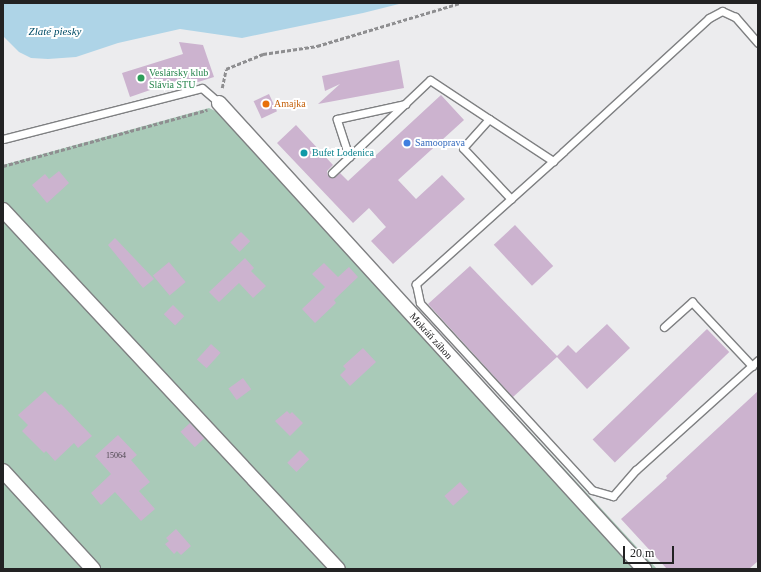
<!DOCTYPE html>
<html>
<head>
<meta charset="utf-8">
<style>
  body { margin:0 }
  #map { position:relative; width:761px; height:572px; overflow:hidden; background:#ececee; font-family:"Times New Roman",serif }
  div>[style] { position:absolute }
  .green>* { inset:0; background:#a9cab8 }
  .water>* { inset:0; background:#aed4e7 }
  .building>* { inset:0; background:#ccb3cf; transform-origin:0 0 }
  .path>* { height:2.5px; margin-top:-1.25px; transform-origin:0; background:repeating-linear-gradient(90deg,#8e8e90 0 4px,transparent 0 6px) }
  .roads { filter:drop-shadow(1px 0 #7f8082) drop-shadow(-1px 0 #7f8082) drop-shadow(0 1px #7f8082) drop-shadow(0 -1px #7f8082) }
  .lane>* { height:7px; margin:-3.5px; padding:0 3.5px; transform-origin:3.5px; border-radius:3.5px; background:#fff }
  .street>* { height:14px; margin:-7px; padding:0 7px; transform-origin:7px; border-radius:7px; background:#fff }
  .dots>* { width:11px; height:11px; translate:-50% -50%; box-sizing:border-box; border:2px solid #fff; border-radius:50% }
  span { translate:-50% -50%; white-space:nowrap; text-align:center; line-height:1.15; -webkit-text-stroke:4px #fff; paint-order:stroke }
  .number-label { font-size:8px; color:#4c464e }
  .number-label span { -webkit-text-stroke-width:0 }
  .leisure-label { font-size:10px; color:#27864d }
  .left { translate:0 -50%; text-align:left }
  .food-label { font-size:10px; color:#c56008 }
  .shop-label { font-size:10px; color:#366cbe }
  .culture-label { font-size:10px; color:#0d838f }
  .street-label { font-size:10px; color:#222223 }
  .water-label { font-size:11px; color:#014c67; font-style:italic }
  .frame { position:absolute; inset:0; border:4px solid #222223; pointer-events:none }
  .scale { position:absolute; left:623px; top:546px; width:51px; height:18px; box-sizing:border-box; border:2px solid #222223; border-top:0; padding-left:5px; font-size:12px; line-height:14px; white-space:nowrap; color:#222223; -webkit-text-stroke:3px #fff; paint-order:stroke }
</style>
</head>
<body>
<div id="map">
  <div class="green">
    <i style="clip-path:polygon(209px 108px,249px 127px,657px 569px,3px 569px,3px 165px)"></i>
  </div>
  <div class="water">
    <i style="clip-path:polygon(3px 3px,403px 3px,363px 13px,242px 38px,180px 29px,118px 43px,76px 57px,48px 59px,31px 58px,19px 52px,3px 36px)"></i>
  </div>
  <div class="building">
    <i style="clip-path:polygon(179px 42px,203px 45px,214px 77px,182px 87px,179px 80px,130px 97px,122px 73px,183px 54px)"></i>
    <i style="clip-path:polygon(399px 60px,404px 88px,318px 104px,340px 84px,325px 91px,322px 76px)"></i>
    <i style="left:269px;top:94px;width:19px;height:17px;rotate:65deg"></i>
    <i style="clip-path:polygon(441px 95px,464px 120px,398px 180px,416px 199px,442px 175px,465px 199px,393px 264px,371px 241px,386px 227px,369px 208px,353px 223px,277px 143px,296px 125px,333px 165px,327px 171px,328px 176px,334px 178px,340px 173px,348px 181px)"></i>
    <i style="clip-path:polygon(59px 171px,69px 183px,47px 203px,32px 185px,45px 174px,49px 179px)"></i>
    <i style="left:515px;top:225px;width:56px;height:29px;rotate:47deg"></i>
    <i style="left:241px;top:232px;width:13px;height:15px;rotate:45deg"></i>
    <i style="clip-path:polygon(115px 238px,154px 279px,143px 288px,108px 245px)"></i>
    <i style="clip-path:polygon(245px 258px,254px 268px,251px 271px,266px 286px,253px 298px,239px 283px,219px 302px,209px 292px)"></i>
    <i style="left:169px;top:262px;width:26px;height:21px;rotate:50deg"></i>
    <i style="clip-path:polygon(324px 263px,338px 277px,349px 267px,358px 277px,334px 300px,336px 303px,315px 323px,302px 309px,325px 287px,312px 274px)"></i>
    <i style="clip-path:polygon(470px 266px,557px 356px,568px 345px,576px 353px,607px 324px,630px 348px,587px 389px,557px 357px,513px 397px,428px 304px)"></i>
    <i style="left:173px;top:305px;width:16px;height:13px;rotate:45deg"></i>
    <i style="left:707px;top:329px;width:32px;height:159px;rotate:46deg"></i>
    <i style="left:211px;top:344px;width:13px;height:21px;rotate:42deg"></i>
    <i style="clip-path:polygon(363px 348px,376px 362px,350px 386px,340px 375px,346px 369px,343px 366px)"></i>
    <i style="left:243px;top:378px;width:14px;height:18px;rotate:54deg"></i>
    <i style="clip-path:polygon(45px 391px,59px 405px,61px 404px,92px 436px,78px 448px,74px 443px,55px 461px,46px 451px,44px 453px,22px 431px,28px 425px,18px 415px)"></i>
    <i style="clip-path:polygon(758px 391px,758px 561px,749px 569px,667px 569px,621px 519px,667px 478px,666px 476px)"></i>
    <i style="clip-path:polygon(287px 411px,290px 414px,292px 412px,303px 423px,290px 436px,275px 421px)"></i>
    <i style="left:190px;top:423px;width:21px;height:13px;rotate:47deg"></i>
    <i style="clip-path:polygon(118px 435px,137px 455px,131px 460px,150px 482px,139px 491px,155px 509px,141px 521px,115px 492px,101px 505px,91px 493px,111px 474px,95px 456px)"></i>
    <i style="left:300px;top:450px;width:13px;height:18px;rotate:45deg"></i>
    <i style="left:460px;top:482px;width:13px;height:21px;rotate:48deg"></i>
    <i style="clip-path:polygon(176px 529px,191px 546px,181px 555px,177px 551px,174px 554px,165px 544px,169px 541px,166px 538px)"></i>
  </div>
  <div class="path">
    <i style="left:222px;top:88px;width:19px;rotate:-78deg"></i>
    <i style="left:226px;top:69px;width:40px;rotate:-22deg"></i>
    <i style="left:263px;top:54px;width:55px;rotate:-8.4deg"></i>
    <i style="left:317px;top:46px;width:149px;rotate:-16.7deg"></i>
    <i style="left:3px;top:166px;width:212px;rotate:-15.4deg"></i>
  </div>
  <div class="roads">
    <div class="lane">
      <i style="left:758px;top:43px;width:35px;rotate:-131deg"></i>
      <i style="left:735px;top:17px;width:14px;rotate:-155deg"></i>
      <i style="left:722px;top:11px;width:15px;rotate:152deg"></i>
      <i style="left:709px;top:18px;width:198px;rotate:137.5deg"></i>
      <i style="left:563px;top:152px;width:198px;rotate:138.1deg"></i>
      <i style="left:416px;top:284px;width:19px;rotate:78deg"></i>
      <i style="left:420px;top:303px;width:254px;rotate:47.4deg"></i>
      <i style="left:592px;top:490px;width:22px;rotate:16deg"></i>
      <i style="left:613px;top:496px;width:35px;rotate:-49deg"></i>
      <i style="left:636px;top:470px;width:164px;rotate:-42deg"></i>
      <i style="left:489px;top:119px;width:77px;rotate:33.3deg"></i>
      <i style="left:3px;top:139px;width:205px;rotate:-14.4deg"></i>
      <i style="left:202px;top:88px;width:23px;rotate:41deg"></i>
      <i style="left:349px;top:157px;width:40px;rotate:-108deg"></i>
      <i style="left:337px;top:119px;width:70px;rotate:-12.4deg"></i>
      <i style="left:332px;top:173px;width:135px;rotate:-43.5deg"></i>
      <i style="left:430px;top:80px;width:71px;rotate:33.5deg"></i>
      <i style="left:489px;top:119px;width:39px;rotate:132deg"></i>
      <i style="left:463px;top:148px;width:70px;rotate:46.7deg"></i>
      <i style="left:664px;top:327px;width:38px;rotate:-42deg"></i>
      <i style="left:692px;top:302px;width:88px;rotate:46.8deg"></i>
    </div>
    <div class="street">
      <i style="left:219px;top:103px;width:631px;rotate:47.63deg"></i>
      <i style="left:3px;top:210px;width:491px;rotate:47deg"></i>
      <i style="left:3px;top:471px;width:133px;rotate:47.4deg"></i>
    </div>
  </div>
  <div class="dots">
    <i style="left:141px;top:78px;background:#2e9e5b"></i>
    <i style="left:266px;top:104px;background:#e8710a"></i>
    <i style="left:407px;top:143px;background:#3f7fe0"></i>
    <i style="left:304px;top:153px;background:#0f9aa8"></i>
  </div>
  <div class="number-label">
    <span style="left:116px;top:456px">15064</span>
  </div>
  <div class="leisure-label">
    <span class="left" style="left:149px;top:78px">Veslársky klub<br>Slávia STU</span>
  </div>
  <div class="food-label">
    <span class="left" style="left:274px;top:104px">Amajka</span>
  </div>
  <div class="shop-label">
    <span class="left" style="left:415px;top:143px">Samooprava</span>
  </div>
  <div class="culture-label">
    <span class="left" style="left:312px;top:153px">Bufet Lodenica</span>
  </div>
  <div class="street-label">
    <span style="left:431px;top:336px;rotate:48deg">Mokráň záhon</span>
  </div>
  <div class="water-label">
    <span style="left:55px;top:31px">Zlaté piesky</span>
  </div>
  <div class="frame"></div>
  <div class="scale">20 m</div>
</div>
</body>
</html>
